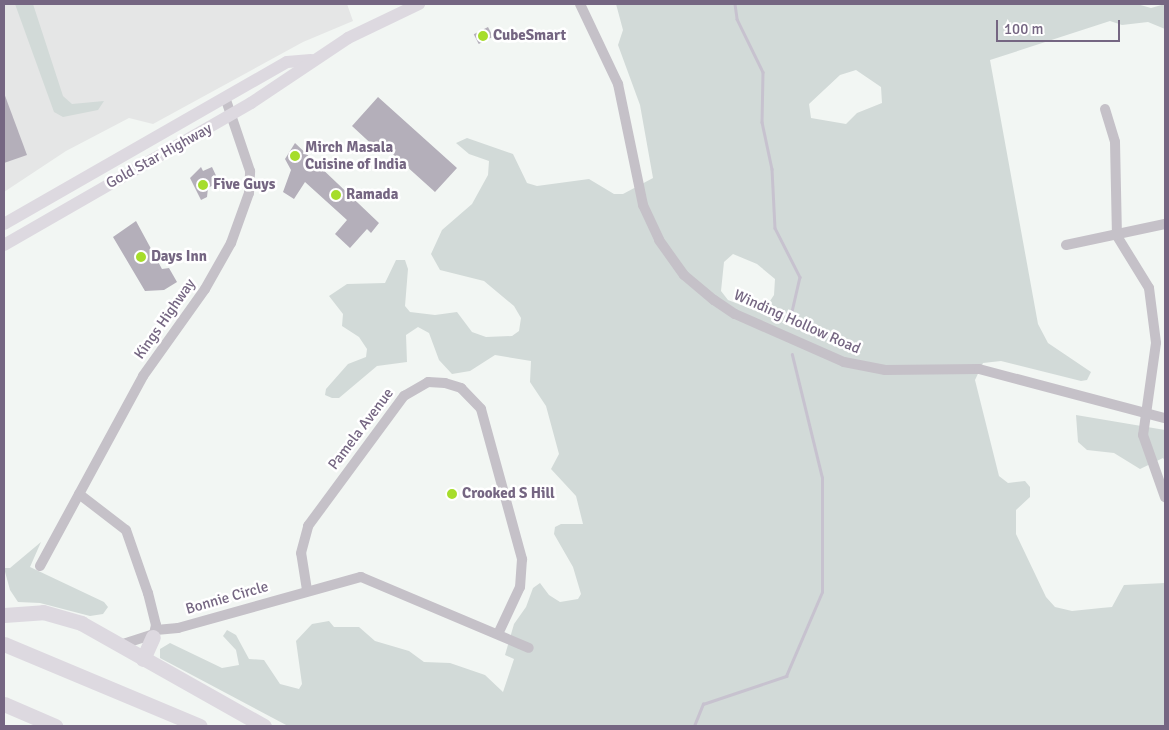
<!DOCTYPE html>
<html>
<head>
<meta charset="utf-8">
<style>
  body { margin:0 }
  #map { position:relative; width:1169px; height:730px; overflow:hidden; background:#f2f6f3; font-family:Signika,sans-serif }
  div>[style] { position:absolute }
  .built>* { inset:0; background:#e5e6e6 }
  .green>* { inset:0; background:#d2dad8 }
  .stream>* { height:2.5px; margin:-1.25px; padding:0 1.25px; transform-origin:1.25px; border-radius:1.25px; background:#c7c2cf }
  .building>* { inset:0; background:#b4afba; transform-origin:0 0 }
  .minor>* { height:10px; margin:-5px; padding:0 5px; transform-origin:5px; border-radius:5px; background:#c5c1c8 }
  .major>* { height:12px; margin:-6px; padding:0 6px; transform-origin:6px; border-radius:6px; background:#ddd9e0 }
  .highway>* { height:15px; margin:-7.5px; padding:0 7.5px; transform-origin:7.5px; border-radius:7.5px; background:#ddd9e0 }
  .dots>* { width:14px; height:14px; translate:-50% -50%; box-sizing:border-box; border:2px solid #fff; border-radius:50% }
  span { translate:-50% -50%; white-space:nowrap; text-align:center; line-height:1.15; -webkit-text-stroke:5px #fff; paint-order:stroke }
  .poi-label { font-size:15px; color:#756682; font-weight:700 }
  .left { translate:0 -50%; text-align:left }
  .street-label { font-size:15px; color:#756682 }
  .frame { position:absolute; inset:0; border:5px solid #756682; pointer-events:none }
  .scale { position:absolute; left:996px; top:20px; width:124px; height:22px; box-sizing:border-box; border:2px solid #756682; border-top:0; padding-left:6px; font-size:15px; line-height:18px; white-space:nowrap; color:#756682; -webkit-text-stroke:4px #fff; paint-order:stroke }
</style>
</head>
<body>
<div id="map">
  <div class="built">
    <i style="clip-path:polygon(4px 4px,347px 4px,353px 21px,303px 42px,153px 124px,129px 118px,66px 151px,4px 192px)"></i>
  </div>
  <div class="green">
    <i style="clip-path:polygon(15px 4px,33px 4px,63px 96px,72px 104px,104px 101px,98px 110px,63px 117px,54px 112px)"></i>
    <i style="clip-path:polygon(evenodd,616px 4px,1137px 4px,1151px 8px,1165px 4px,1165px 29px,1148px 22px,1122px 25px,1110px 21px,990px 60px,1038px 324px,1048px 343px,1091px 372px,1087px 380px,1081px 381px,1001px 361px,983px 363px,975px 380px,999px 476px,1008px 483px,1025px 481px,1030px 487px,1030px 497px,1016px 510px,1016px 534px,1046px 597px,1055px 607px,1072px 611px,1101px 608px,1112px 607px,1124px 585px,1165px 583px,1165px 726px,288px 726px,160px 658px,160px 649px,170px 643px,222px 668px,239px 665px,236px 650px,223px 636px,227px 630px,236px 635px,249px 659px,264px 660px,280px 684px,299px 689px,302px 684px,296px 641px,312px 624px,329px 621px,334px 627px,359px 627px,375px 641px,409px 651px,424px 662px,450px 663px,485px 675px,503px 692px,514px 659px,505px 655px,514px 624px,526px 607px,533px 588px,540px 583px,549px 595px,560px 602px,578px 599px,581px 594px,573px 567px,554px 534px,555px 527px,561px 524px,583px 524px,576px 496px,551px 469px,559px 454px,546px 406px,530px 382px,531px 361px,495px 355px,470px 371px,452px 374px,439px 360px,429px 333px,418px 327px,406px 335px,407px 362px,377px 366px,339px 398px,332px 398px,325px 395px,326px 389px,348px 364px,366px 357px,367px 349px,359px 337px,342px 326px,343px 314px,329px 296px,347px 284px,385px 283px,396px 260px,405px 260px,408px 269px,405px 306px,410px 312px,435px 315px,457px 312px,472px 332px,486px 337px,512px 336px,519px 331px,521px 318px,514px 306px,484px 281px,440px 270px,431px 254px,442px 230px,472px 204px,488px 175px,489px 161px,469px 154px,456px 143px,467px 138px,513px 154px,527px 183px,537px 186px,589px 179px,614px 194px,623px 194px,653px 178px,640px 105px,618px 45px,623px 30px,616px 4px,856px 70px,881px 87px,882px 103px,857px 113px,846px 124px,811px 118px,809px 104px,840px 75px,856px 70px,616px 4px,733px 254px,757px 264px,775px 279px,774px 295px,762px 313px,728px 300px,721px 291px,724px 262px,733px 254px)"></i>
    <i style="clip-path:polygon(1076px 415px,1165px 430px,1165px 461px,1163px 458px,1140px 469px,1114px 453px,1087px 450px,1078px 442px)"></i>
    <i style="clip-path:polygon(41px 542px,30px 567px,104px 602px,108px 607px,103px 614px,90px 616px,40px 603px,18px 602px,10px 590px,4px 568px,10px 568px)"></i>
  </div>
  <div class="stream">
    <i style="left:735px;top:4px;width:15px;rotate:82deg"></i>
    <i style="left:737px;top:19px;width:59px;rotate:63.9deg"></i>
    <i style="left:763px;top:72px;width:50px;rotate:91.1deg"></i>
    <i style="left:762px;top:122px;width:48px;rotate:78deg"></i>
    <i style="left:772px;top:169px;width:59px;rotate:87.1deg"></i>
    <i style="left:775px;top:228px;width:55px;rotate:63deg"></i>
    <i style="left:800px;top:277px;width:37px;rotate:103deg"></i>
    <i style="left:694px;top:726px;width:24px;rotate:-68deg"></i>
    <i style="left:703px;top:704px;width:88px;rotate:-18.6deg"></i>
    <i style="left:786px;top:676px;width:91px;rotate:-66.8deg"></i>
    <i style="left:822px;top:592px;width:114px;rotate:-90deg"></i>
    <i style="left:822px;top:478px;width:127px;rotate:-103.7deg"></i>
  </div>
  <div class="building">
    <i style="left:488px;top:27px;width:11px;height:16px;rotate:63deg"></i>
    <i style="clip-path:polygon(4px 93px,27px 155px,4px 163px)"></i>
    <i style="clip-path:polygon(378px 97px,457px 168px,435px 192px,384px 146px,379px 151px,352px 126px)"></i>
    <i style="clip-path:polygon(295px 143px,379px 223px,371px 233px,367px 229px,350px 248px,335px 234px,347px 220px,305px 182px,294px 199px,283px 192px,291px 170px,285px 159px)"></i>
    <i style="clip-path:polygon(201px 167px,203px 171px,212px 167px,219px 182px,208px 188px,207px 197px,201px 200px,190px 178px)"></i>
    <i style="clip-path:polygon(136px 221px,162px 269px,169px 268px,177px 282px,164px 290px,145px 291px,113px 237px)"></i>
  </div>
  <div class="minor">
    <i style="left:580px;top:4px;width:89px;rotate:64.6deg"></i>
    <i style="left:618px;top:84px;width:124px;rotate:78.3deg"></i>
    <i style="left:643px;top:205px;width:38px;rotate:65deg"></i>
    <i style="left:659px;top:240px;width:43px;rotate:54.5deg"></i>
    <i style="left:684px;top:275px;width:39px;rotate:40deg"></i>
    <i style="left:714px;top:300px;width:25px;rotate:34deg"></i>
    <i style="left:735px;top:314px;width:119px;rotate:23.8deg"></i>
    <i style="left:844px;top:362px;width:42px;rotate:11deg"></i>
    <i style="left:885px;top:370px;width:94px;rotate:-0.6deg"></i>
    <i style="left:979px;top:369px;width:192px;rotate:14.8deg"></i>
    <i style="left:1105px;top:109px;width:34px;rotate:73deg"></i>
    <i style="left:1115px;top:142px;width:94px;rotate:88.8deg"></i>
    <i style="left:1117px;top:236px;width:61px;rotate:58.4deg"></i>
    <i style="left:1149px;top:288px;width:55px;rotate:82.7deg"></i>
    <i style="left:1156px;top:343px;width:93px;rotate:98deg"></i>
    <i style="left:1143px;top:435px;width:66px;rotate:70.5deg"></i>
    <i style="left:1066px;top:245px;width:101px;rotate:-12deg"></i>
    <i style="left:79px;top:494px;width:59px;rotate:37.5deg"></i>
    <i style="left:126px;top:530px;width:67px;rotate:70.8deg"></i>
    <i style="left:148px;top:593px;width:33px;rotate:76deg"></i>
    <i style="left:156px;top:625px;width:9px;rotate:103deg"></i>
    <i style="left:154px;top:634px;width:35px;rotate:162deg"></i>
    <i style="left:40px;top:566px;width:216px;rotate:-61.5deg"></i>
    <i style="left:143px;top:376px;width:107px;rotate:-54.5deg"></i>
    <i style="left:205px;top:289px;width:53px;rotate:-60.5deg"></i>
    <i style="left:231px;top:243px;width:53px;rotate:-70.2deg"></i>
    <i style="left:249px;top:193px;width:22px;rotate:-87deg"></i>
    <i style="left:250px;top:171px;width:78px;rotate:-108.7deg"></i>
    <i style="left:307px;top:590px;width:37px;rotate:-99deg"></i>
    <i style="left:301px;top:553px;width:28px;rotate:-75deg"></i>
    <i style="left:308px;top:526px;width:162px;rotate:-53.6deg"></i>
    <i style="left:404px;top:396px;width:28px;rotate:-30deg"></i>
    <i style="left:428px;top:382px;width:17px;rotate:3deg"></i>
    <i style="left:445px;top:383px;width:17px;rotate:17deg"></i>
    <i style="left:461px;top:388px;width:29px;rotate:46deg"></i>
    <i style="left:481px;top:409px;width:156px;rotate:74.7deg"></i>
    <i style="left:522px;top:559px;width:28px;rotate:94deg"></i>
    <i style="left:520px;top:587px;width:52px;rotate:115.1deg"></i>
    <i style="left:156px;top:630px;width:22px;rotate:-5deg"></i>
    <i style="left:178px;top:628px;width:190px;rotate:-15.6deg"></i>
    <i style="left:361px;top:577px;width:182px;rotate:22.9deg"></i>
  </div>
  <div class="major">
    <i style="left:4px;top:224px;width:326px;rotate:-29.8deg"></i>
    <i style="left:287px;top:62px;width:24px;rotate:-5deg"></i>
    <i style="left:4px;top:245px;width:285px;rotate:-29.9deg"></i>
    <i style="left:251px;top:103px;width:117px;rotate:-33.8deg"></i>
    <i style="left:348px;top:38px;width:79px;rotate:-25.6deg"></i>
  </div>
  <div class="highway">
    <i style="left:4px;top:615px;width:39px;rotate:-4deg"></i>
    <i style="left:43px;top:612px;width:40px;rotate:16deg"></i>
    <i style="left:81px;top:623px;width:210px;rotate:29.4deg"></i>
    <i style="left:4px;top:644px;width:212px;rotate:22.7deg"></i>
    <i style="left:143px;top:659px;width:24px;rotate:-66deg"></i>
    <i style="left:4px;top:704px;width:56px;rotate:23.3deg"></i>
  </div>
  <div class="dots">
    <i style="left:483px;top:36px;background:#a6dd2b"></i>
    <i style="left:295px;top:156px;background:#a6dd2b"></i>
    <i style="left:203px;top:185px;background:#a6dd2b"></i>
    <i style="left:336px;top:195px;background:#a6dd2b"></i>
    <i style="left:141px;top:257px;background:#a6dd2b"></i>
    <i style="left:452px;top:494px;background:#a6dd2b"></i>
  </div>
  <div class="poi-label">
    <span class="left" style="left:493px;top:36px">CubeSmart</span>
    <span class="left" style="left:305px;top:156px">Mirch Masala<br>Cuisine of India</span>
    <span class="left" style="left:213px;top:185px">Five Guys</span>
    <span class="left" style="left:346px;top:195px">Ramada</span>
    <span class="left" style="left:151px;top:257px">Days Inn</span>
    <span class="left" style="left:462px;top:494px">Crooked S Hill</span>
  </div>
  <div class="street-label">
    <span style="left:159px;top:156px;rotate:-29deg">Gold Star Highway</span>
    <span style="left:165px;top:319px;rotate:-55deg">Kings Highway</span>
    <span style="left:797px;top:322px;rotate:24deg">Winding Hollow Road</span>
    <span style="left:361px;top:429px;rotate:-53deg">Pamela Avenue</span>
    <span style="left:227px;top:598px;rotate:-16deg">Bonnie Circle</span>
  </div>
  <div class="frame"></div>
  <div class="scale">100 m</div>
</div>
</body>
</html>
